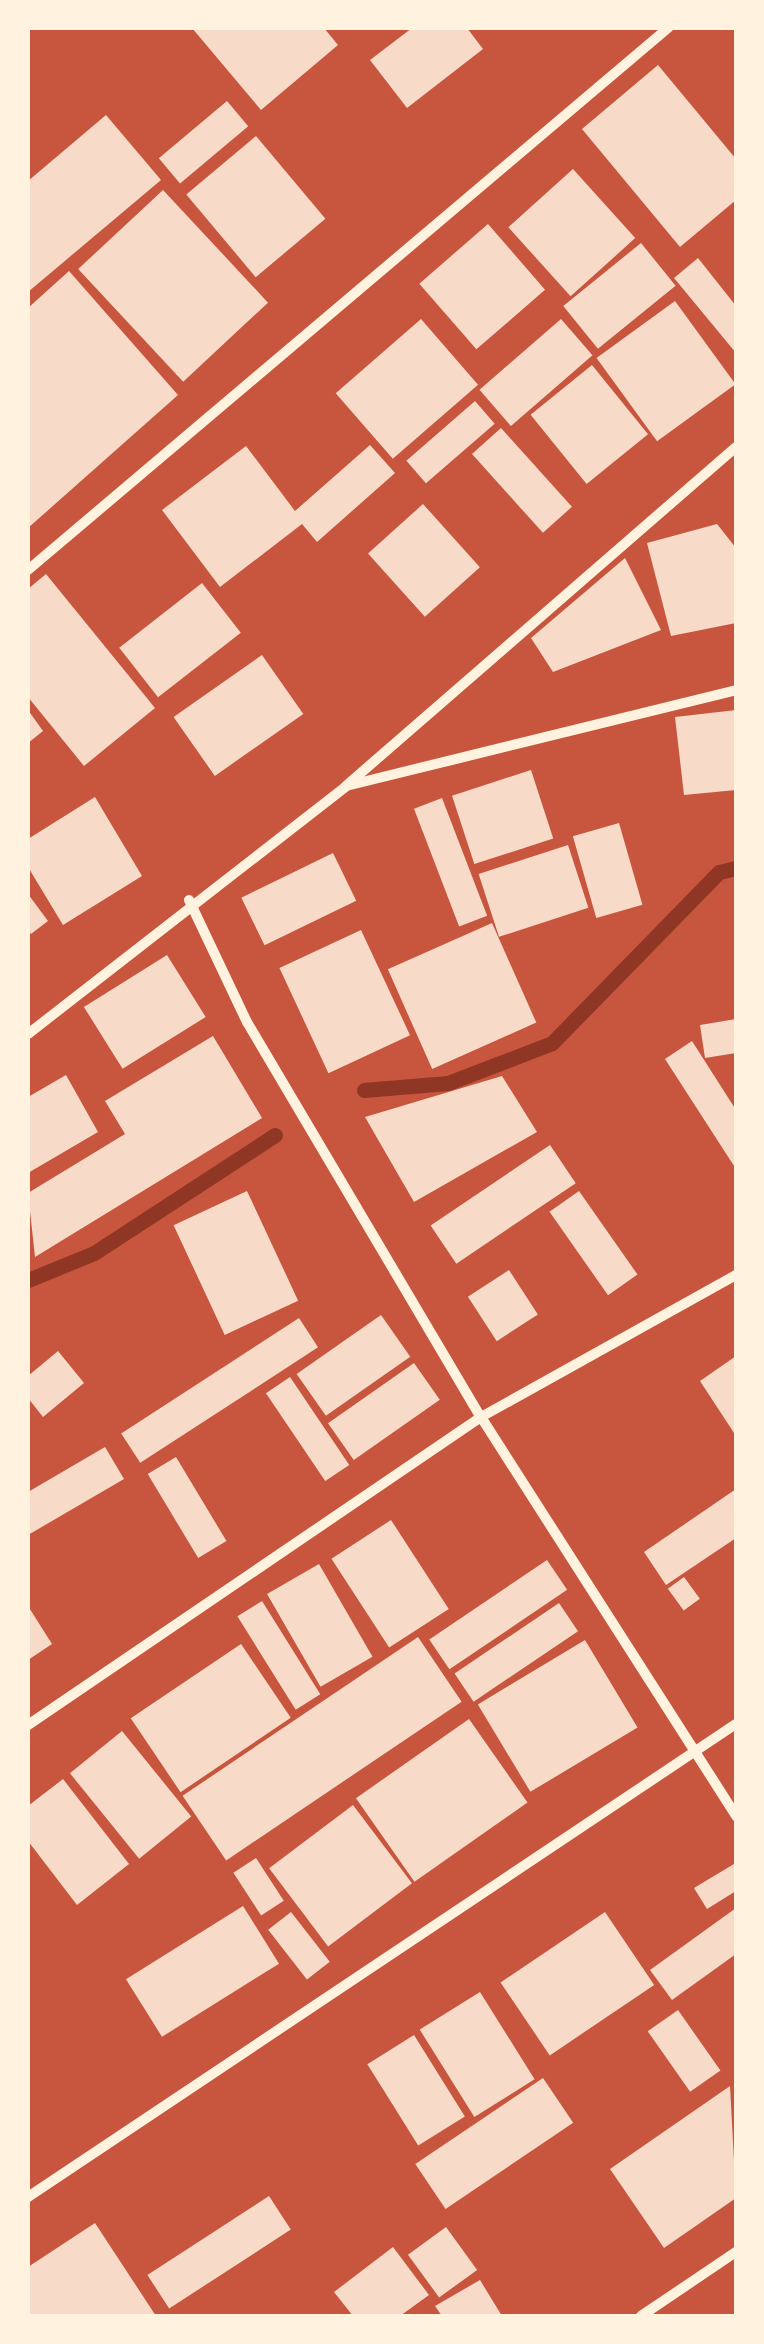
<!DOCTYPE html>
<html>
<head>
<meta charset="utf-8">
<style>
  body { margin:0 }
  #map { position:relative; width:764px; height:2344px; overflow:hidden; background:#c8553d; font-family:"Archivo Narrow",sans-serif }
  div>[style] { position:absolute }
  .stream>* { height:15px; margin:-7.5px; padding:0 7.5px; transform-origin:7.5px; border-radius:7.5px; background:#8f3625 }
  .building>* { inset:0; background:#f7dbc8; transform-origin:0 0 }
  .minor>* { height:10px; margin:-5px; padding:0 5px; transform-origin:5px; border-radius:5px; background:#fff3e0 }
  span { translate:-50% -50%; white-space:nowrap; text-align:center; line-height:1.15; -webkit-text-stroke:8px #fff3e0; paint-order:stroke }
  .frame { position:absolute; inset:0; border:30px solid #fff3e0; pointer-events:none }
</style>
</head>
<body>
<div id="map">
  <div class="stream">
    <i style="left:364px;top:1090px;width:84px;rotate:-4.8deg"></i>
    <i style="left:448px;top:1083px;width:111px;rotate:-21deg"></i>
    <i style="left:552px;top:1043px;width:239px;rotate:-45.7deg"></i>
    <i style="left:719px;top:872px;width:17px;rotate:-13deg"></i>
    <i style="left:28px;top:1280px;width:71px;rotate:-22.2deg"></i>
    <i style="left:94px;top:1253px;width:216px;rotate:-33.1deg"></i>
  </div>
  <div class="building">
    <i style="clip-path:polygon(192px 28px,324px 28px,338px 45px,261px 110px)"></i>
    <i style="clip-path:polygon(412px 28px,467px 28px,483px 49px,407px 108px,370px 60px)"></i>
    <i style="clip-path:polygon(658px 65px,736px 159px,736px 200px,680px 247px,582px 129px)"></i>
    <i style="left:227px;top:101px;width:33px;height:89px;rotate:50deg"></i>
    <i style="clip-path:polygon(106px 115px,161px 180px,28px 292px,28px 181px)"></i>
    <i style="left:256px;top:136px;width:108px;height:91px;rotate:50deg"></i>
    <i style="left:573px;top:169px;width:93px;height:87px;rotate:48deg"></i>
    <i style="left:163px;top:190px;width:154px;height:116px;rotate:47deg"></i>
    <i style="left:488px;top:224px;width:87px;height:91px;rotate:49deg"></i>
    <i style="left:641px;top:243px;width:55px;height:100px;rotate:51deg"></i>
    <i style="clip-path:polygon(698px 258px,736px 306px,736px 353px,674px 278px)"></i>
    <i style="clip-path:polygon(69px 271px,178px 395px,28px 528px,28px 308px)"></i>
    <i style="left:675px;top:301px;width:103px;height:97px;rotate:54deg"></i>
    <i style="left:421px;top:319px;width:87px;height:113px;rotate:49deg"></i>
    <i style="left:561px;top:319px;width:48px;height:108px;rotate:49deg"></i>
    <i style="left:592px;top:365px;width:89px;height:79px;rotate:51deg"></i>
    <i style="left:475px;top:401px;width:30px;height:91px;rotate:49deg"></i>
    <i style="left:501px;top:428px;width:106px;height:39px;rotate:48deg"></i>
    <i style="clip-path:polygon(370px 445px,395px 473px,317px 542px,302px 524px,220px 587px,162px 510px,246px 446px,295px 511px)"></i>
    <i style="left:423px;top:504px;width:85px;height:74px;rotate:48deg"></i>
    <i style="clip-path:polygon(717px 524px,736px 548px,736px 623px,671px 636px,647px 543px)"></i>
    <i style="clip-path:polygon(625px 558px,661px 630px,553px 672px,531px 638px)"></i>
    <i style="clip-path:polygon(46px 574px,155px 708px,84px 766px,28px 697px,28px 589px)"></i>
    <i style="left:202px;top:583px;width:63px;height:105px;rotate:52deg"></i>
    <i style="left:262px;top:655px;width:72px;height:108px;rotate:55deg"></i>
    <i style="clip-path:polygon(28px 710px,43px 731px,28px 743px)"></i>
    <i style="clip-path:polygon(736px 710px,736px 790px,684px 795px,675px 717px)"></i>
    <i style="left:531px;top:770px;width:72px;height:83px;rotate:72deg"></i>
    <i style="clip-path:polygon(95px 797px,142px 876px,63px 925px,28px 867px,28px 839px)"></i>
    <i style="left:442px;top:798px;width:126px;height:30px;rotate:69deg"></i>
    <i style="left:619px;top:823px;width:85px;height:48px;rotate:74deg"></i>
    <i style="left:568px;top:845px;width:66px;height:94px;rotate:72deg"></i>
    <i style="left:333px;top:853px;width:53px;height:102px;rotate:64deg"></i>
    <i style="clip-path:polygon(28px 894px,48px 921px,31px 934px,28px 929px)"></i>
    <i style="left:492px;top:923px;width:109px;height:114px;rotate:66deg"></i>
    <i style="left:361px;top:930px;width:116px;height:90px;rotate:65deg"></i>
    <i style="left:167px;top:955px;width:73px;height:98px;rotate:58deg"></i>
    <i style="clip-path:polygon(736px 1019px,736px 1053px,705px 1058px,700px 1025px)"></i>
    <i style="clip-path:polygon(213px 1036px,262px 1118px,35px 1257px,28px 1193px,125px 1134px,105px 1101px)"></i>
    <i style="clip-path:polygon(692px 1041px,736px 1110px,736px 1169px,665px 1059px)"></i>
    <i style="clip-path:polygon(66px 1075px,98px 1132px,28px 1173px,28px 1097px)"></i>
    <i style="clip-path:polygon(502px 1076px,537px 1132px,414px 1202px,365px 1117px)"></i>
    <i style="left:550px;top:1145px;width:46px;height:144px;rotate:56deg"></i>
    <i style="left:247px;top:1191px;width:121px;height:81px;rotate:65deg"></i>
    <i style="left:579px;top:1191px;width:102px;height:36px;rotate:55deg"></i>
    <i style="left:509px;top:1270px;width:53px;height:49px;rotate:57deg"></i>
    <i style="left:381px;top:1315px;width:51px;height:103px;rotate:55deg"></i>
    <i style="left:299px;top:1318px;width:35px;height:212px;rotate:57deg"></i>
    <i style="clip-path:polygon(58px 1351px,84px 1383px,43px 1417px,28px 1398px,28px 1376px)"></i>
    <i style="clip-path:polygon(736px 1356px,736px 1436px,700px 1381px)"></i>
    <i style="left:414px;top:1363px;width:45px;height:105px;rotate:55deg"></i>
    <i style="left:290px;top:1377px;width:106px;height:29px;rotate:56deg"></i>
    <i style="clip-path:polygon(105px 1447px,124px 1479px,28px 1535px,28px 1492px)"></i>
    <i style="left:176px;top:1457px;width:98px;height:33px;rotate:59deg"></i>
    <i style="clip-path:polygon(736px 1489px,736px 1538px,666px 1585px,644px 1552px)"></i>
    <i style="left:391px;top:1520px;width:106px;height:71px;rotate:57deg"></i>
    <i style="left:547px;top:1560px;width:36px;height:142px;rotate:56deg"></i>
    <i style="left:319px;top:1564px;width:107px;height:60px;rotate:60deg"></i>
    <i style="left:684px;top:1577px;width:27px;height:20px;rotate:54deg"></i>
    <i style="left:262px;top:1601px;width:110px;height:29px;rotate:58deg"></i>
    <i style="left:559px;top:1603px;width:34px;height:126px;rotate:56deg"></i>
    <i style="clip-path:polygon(28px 1606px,52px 1644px,28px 1660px)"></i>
    <i style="left:418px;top:1637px;width:78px;height:284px;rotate:56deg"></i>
    <i style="left:585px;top:1640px;width:102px;height:125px;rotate:59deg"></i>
    <i style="left:241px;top:1644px;width:89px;height:133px;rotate:56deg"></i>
    <i style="left:469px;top:1719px;width:102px;height:138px;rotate:55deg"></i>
    <i style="left:122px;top:1731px;width:110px;height:67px;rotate:51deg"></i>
    <i style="clip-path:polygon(63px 1779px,129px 1864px,77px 1905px,28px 1841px,28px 1806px)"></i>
    <i style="left:353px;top:1805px;width:98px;height:105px;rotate:53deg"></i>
    <i style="left:256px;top:1858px;width:51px;height:27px;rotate:57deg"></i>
    <i style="clip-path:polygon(734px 1864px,736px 1891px,707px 1909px,694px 1888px)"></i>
    <i style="left:243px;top:1906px;width:68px;height:138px;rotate:58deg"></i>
    <i style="clip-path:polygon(736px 1908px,736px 1954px,672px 2000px,650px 1970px)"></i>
    <i style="left:291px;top:1912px;width:63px;height:29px;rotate:52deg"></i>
    <i style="left:605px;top:1912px;width:88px;height:126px;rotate:56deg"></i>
    <i style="left:480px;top:1992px;width:103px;height:71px;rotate:58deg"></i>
    <i style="left:678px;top:2010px;width:74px;height:37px;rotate:55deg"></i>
    <i style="left:414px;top:2035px;width:96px;height:55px;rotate:58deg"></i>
    <i style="left:543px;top:2078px;width:54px;height:154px;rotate:56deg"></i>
    <i style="clip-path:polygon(730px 2086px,736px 2198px,664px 2248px,610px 2169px)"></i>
    <i style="left:269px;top:2196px;width:40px;height:145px;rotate:57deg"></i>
    <i style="clip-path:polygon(95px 2223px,156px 2316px,28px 2316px,28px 2267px)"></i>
    <i style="left:446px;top:2227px;width:53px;height:47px;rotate:54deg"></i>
    <i style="clip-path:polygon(393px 2247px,429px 2295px,400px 2316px,353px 2316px,334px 2292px)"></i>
    <i style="clip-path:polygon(480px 2280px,502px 2316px,442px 2316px,435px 2306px)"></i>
  </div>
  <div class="minor">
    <i style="left:28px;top:570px;width:839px;rotate:-40.26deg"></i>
    <i style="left:347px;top:785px;width:515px;rotate:-40.99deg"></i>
    <i style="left:189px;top:900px;width:135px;rotate:64.6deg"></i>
    <i style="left:247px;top:1022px;width:459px;rotate:59.4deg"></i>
    <i style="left:481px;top:1417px;width:474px;rotate:57.4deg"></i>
    <i style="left:28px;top:1034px;width:403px;rotate:-37.9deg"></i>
    <i style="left:346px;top:786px;width:402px;rotate:-13.8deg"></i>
    <i style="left:28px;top:1725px;width:548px;rotate:-34.21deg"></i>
    <i style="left:481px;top:1417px;width:292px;rotate:-29.1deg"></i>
    <i style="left:28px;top:2197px;width:851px;rotate:-33.75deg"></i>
    <i style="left:641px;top:2316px;width:115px;rotate:-34deg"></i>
  </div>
  <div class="frame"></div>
</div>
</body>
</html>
